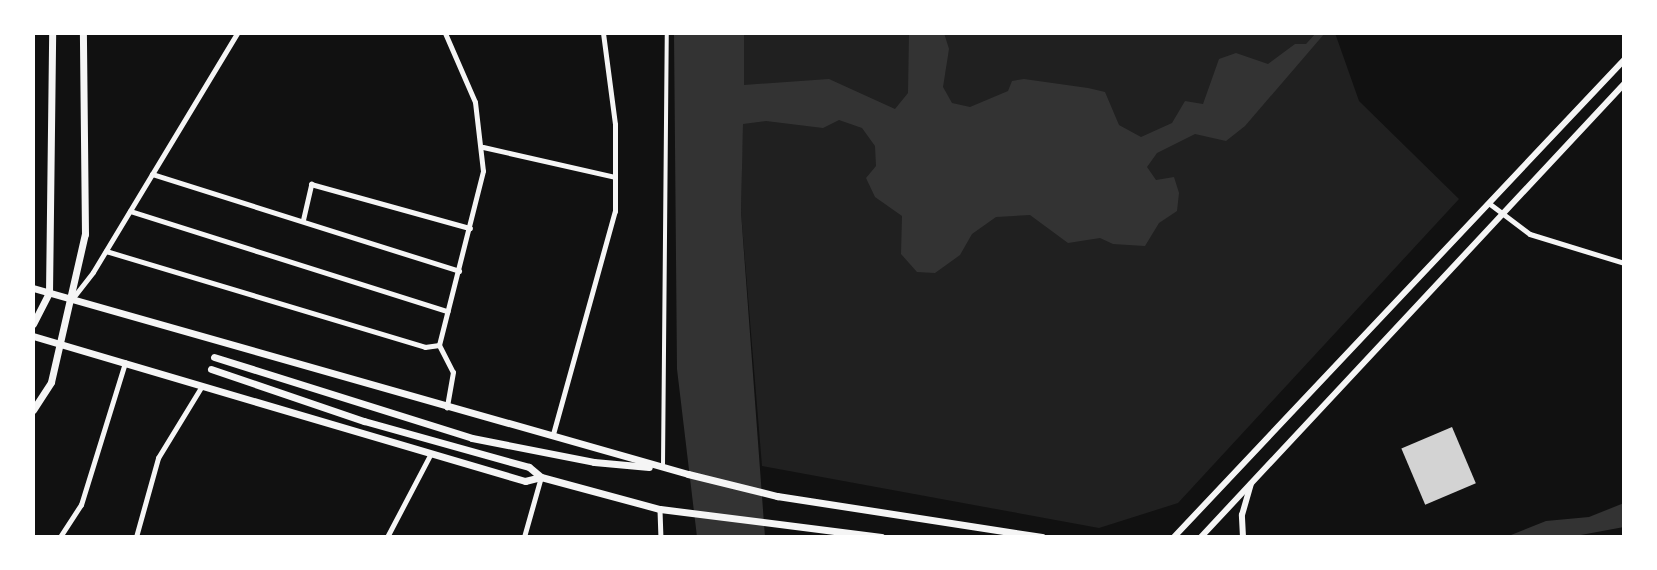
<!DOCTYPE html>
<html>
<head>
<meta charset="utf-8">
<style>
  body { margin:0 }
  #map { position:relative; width:1657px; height:570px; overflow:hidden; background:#111; font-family:"Alegreya Sans",sans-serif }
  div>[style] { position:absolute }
  .green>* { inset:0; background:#202020 }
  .water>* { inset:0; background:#333 }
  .building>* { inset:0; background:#d3d3d3; transform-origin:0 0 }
  .pedestrian>* { height:3.5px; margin:-1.75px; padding:0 1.75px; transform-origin:1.75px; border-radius:1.75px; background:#f5f5f5 }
  .minor>* { height:4.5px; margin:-2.25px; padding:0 2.25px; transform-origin:2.25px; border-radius:2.25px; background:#f5f5f5 }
  .tertiary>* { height:5px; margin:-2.5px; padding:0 2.5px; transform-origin:2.5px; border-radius:2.5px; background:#f5f5f5 }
  .secondary>* { height:6px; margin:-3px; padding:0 3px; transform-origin:3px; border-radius:3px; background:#f5f5f5 }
  .primary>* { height:7px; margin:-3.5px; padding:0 3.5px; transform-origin:3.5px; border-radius:3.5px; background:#f5f5f5 }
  span { translate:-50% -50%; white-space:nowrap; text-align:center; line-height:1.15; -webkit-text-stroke:7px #fff; paint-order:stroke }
  .frame { position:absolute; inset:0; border:35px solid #fff; pointer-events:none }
</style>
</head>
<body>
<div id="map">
  <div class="green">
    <i style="clip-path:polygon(744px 33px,1335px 33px,1359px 101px,1459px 199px,1178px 503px,1099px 528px,762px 466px,741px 212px)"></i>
  </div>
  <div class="water">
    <i style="clip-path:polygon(674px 33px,744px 33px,744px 85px,829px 79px,895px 109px,908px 93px,909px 33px,944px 33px,949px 49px,943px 87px,952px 103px,970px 107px,1008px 91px,1012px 81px,1024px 79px,1088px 88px,1105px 92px,1119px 125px,1141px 137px,1172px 123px,1185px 101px,1203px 104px,1219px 59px,1236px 53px,1268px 64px,1295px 44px,1306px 44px,1316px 33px,1325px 33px,1245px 126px,1226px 141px,1195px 134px,1157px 153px,1147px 167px,1156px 180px,1174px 177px,1179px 193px,1177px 211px,1159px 223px,1145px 246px,1113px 244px,1100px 238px,1068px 243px,1030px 215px,996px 217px,972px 234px,960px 255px,935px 273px,917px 272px,901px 254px,902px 216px,875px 197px,866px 178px,876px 166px,875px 146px,862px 128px,839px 120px,823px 128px,766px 121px,743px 124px,741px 212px,765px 537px,697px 537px,677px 369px)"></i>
    <i style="clip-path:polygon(1624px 503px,1624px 527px,1570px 537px,1506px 537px,1546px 521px,1589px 517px)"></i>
  </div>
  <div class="building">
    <i style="left:1452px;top:427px;width:61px;height:55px;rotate:67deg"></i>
  </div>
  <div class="pedestrian">
    <i style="left:663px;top:466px;width:433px;rotate:-89.5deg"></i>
  </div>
  <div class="minor">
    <i style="left:152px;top:174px;width:322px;rotate:17.5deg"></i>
    <i style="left:1489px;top:203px;width:51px;rotate:37.1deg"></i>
    <i style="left:1530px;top:234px;width:98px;rotate:17.1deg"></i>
    <i style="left:130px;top:211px;width:333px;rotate:17.5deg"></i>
    <i style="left:303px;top:220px;width:37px;rotate:-77deg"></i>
    <i style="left:311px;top:184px;width:165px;rotate:15.5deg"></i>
    <i style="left:106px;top:251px;width:333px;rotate:16.7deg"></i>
    <i style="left:425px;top:347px;width:14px;rotate:-8deg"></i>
    <i style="left:660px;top:510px;width:27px;rotate:88deg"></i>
    <i style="left:60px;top:537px;width:38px;rotate:-57deg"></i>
    <i style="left:81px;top:505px;width:149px;rotate:-72.8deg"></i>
    <i style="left:136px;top:537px;width:82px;rotate:-74.4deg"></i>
    <i style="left:158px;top:458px;width:84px;rotate:-58.6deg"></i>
    <i style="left:524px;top:537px;width:62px;rotate:-74.2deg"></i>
  </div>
  <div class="tertiary">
    <i style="left:445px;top:33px;width:75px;rotate:66.5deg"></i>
    <i style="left:475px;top:102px;width:69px;rotate:83.4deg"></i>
    <i style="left:483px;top:171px;width:179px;rotate:104.2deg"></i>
    <i style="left:439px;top:345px;width:30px;rotate:63deg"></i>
    <i style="left:453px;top:372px;width:36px;rotate:100deg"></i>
    <i style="left:483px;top:147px;width:135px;rotate:12.8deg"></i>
    <i style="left:72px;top:299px;width:34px;rotate:-52deg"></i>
    <i style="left:93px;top:272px;width:279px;rotate:-58.9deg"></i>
    <i style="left:553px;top:434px;width:231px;rotate:-74.5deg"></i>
    <i style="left:615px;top:211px;width:87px;rotate:-90deg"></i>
    <i style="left:615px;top:124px;width:92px;rotate:-97.5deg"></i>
    <i style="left:387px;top:537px;width:93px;rotate:-62.3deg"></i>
  </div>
  <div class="secondary">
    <i style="left:1174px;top:537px;width:656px;rotate:-46.67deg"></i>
    <i style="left:1201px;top:537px;width:620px;rotate:-46.96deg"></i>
    <i style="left:1243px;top:537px;width:22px;rotate:-93deg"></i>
    <i style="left:1242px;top:515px;width:32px;rotate:-74deg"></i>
  </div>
  <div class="primary">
    <i style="left:33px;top:288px;width:681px;rotate:15.85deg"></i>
    <i style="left:688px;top:474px;width:92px;rotate:13.9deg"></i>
    <i style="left:777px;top:496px;width:268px;rotate:8.8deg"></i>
    <i style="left:33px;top:324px;width:35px;rotate:-63deg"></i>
    <i style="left:49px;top:293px;width:260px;rotate:-89.3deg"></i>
    <i style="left:33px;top:336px;width:513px;rotate:16.42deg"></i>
    <i style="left:525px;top:481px;width:16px;rotate:-14deg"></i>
    <i style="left:541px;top:477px;width:123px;rotate:15.1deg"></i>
    <i style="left:660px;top:509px;width:223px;rotate:7.2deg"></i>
    <i style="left:214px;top:357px;width:270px;rotate:17.4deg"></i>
    <i style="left:472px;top:438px;width:124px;rotate:11.1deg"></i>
    <i style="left:594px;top:462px;width:55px;rotate:5.2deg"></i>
    <i style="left:211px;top:369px;width:162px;rotate:18.8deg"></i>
    <i style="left:364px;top:421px;width:171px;rotate:15.6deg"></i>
    <i style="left:529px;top:467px;width:16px;rotate:40deg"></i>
    <i style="left:33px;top:410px;width:33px;rotate:-57deg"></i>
    <i style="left:51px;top:382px;width:152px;rotate:-77.1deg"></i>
    <i style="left:85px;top:234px;width:201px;rotate:-90.6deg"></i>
  </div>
  <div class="frame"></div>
</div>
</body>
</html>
